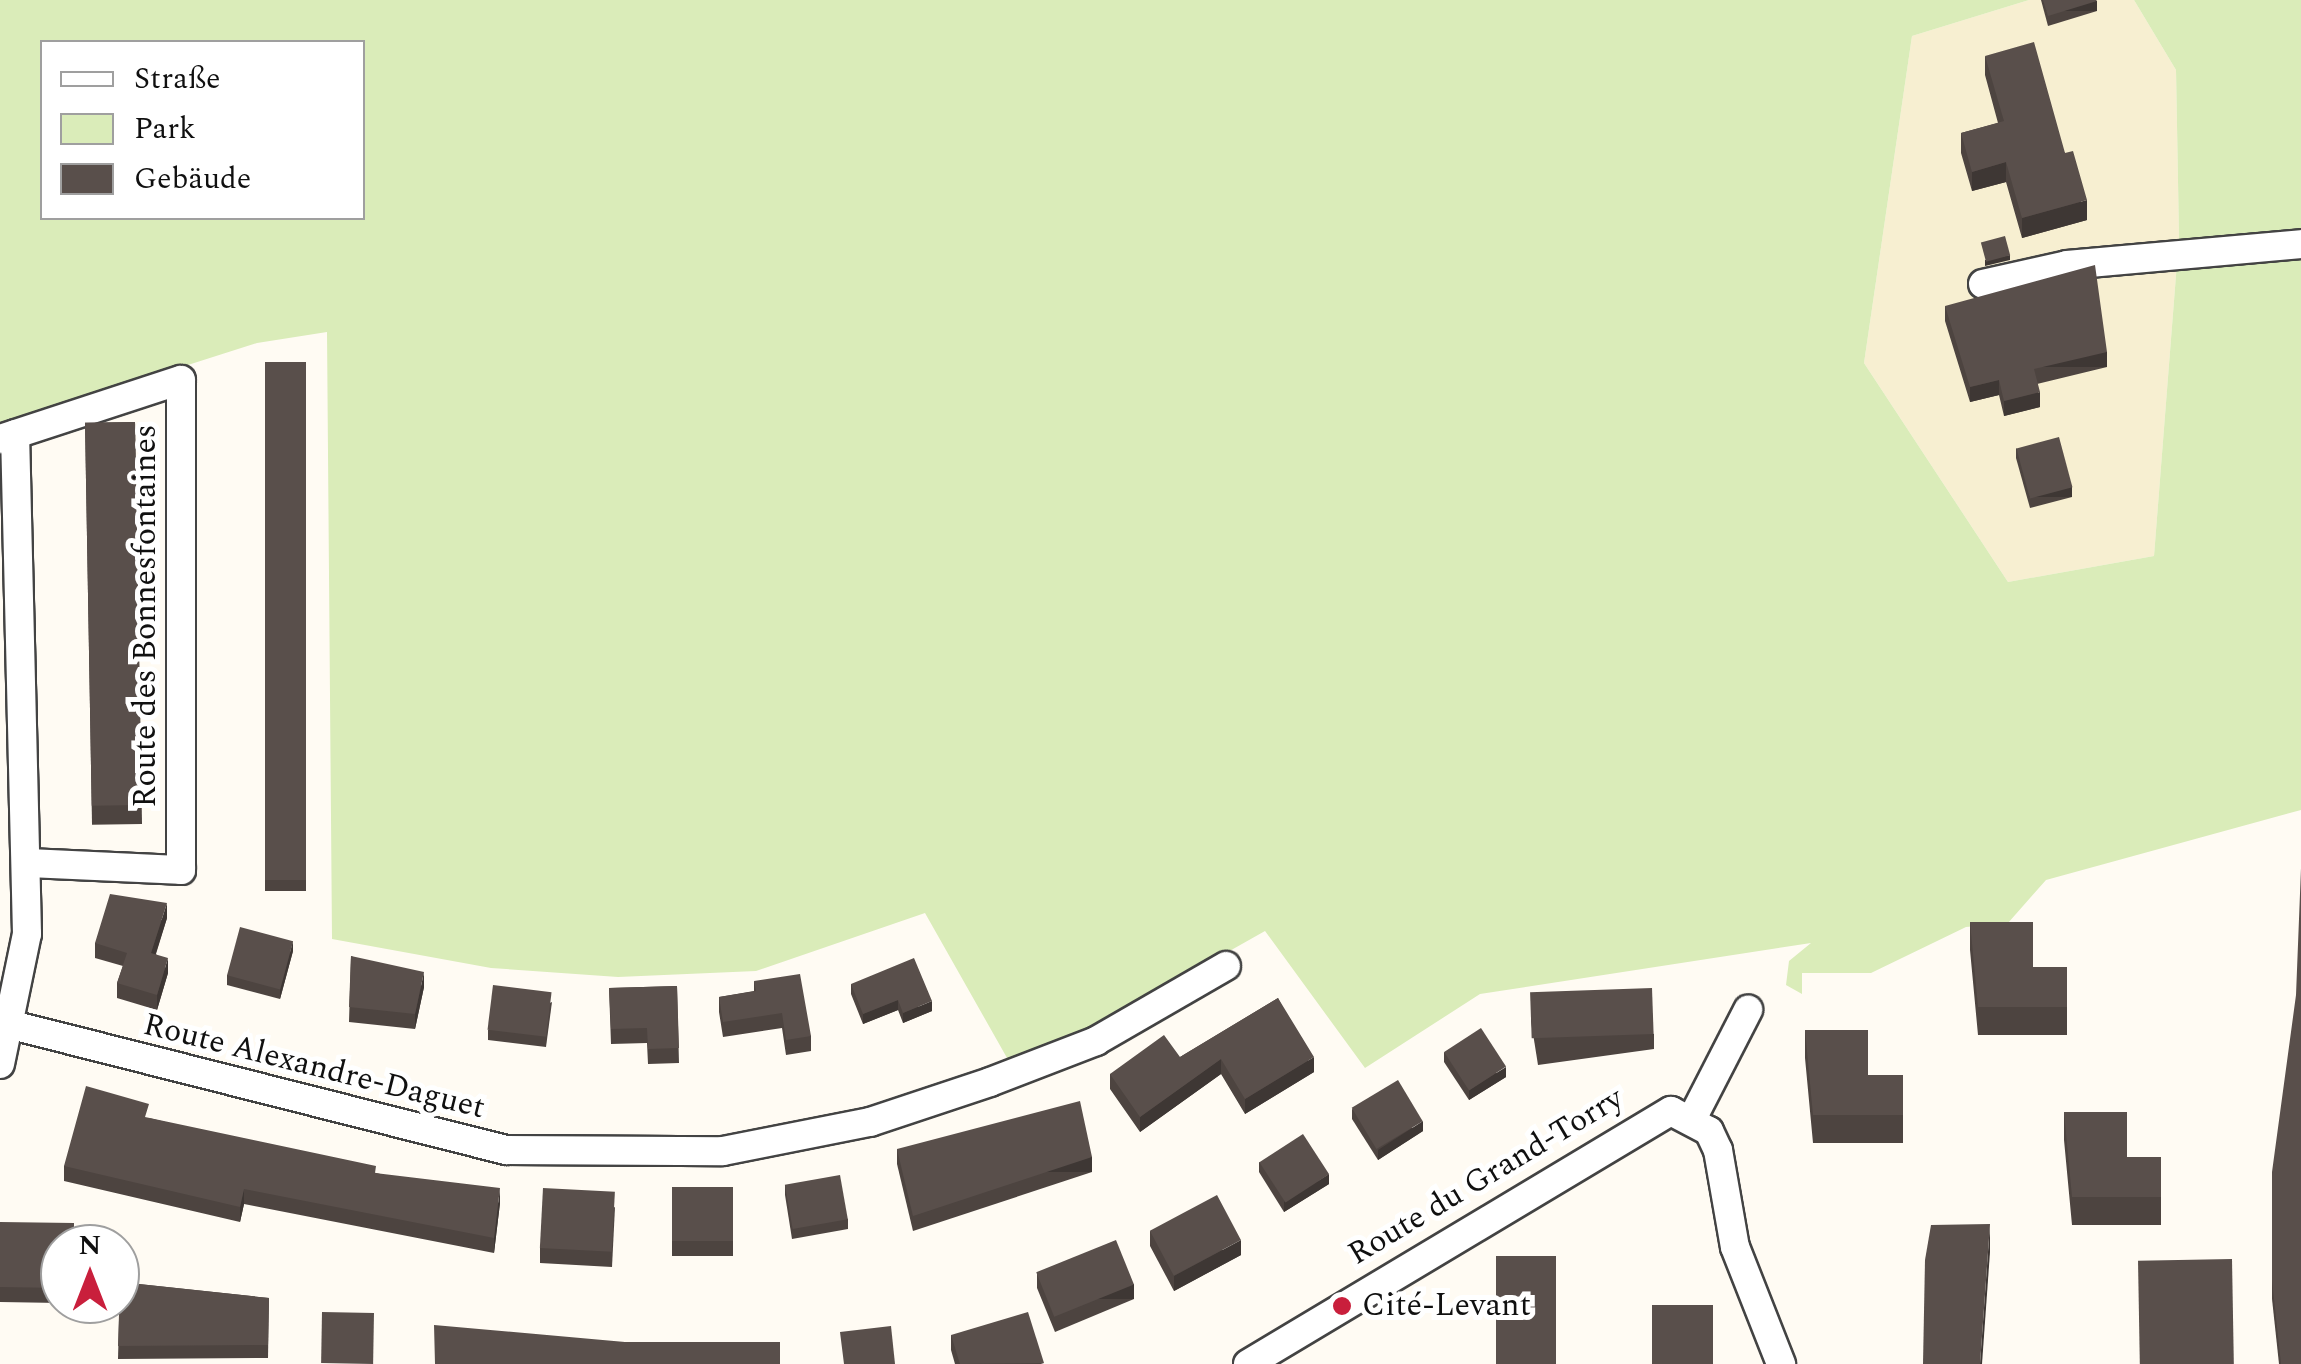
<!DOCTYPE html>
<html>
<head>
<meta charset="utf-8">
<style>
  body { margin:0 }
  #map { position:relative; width:2301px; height:1364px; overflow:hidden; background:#fffbf3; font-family:Spectral,serif }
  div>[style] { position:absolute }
  .farmland>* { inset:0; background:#f7efd1 }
  .green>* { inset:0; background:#daecb9 }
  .roads { filter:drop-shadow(2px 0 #434343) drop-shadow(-2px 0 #434343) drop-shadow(0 2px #434343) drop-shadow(0 -2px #434343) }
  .street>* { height:28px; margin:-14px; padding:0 14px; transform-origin:14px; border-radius:14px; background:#fff }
  .wall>* { inset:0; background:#4d4440; transform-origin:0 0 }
  .shaded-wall>* { inset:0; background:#3e3734; transform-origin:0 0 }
  .building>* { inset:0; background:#594f4b; transform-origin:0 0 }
  .dots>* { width:28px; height:28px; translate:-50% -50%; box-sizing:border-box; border:5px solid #fff; border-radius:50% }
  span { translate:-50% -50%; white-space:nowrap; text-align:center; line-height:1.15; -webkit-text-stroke:10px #fff; paint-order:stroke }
  .street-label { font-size:32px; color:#101010 }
  .poi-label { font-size:32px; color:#101010 }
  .left { translate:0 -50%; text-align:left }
  .legend { position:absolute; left:40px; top:40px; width:325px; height:180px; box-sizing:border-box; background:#fff; border:2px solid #9f9f9f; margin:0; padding:12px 18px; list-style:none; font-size:30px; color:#101010 }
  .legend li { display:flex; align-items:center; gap:20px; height:50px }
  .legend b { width:50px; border:2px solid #9f9f9f }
  .north { position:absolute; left:40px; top:1224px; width:100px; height:100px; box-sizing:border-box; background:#fff; border:2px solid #9f9f9f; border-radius:50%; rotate:0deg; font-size:28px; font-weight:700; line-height:40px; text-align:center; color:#101010 }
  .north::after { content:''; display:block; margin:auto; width:35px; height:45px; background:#c91f3c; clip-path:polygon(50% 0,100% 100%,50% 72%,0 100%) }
</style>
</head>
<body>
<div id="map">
  <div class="farmland">
    <i style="clip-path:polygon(2029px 0,2134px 0,2176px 70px,2179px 237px,2154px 556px,2008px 582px,1864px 363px,1912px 36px)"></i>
  </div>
  <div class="green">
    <i style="clip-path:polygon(evenodd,0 0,2029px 0,1912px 36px,1864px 363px,2008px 582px,2154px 556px,2179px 237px,2176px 70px,2134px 0,2301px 0,2301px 810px,2046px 880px,2008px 923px,1966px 927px,1871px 973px,1802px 973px,1802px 994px,1786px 985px,1789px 961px,1811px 943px,1480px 994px,1365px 1068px,1265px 931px,1015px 1072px,925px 913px,756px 971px,618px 977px,491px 968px,332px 939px,327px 332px,257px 343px,0 425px,0 0,42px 42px,362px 42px,362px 218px,42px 218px,42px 42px)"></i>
  </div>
  <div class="roads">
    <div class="street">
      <i style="left:1983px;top:284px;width:86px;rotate:-12.7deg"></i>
      <i style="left:2067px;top:265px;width:235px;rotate:-5.1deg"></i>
      <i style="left:0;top:439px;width:190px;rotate:-18.1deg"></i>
      <i style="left:181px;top:380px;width:490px;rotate:90deg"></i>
      <i style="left:181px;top:870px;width:155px;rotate:-177.4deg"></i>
      <i style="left:0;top:1022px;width:522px;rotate:14.2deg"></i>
      <i style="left:506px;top:1150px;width:217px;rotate:0.3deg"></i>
      <i style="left:723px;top:1151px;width:150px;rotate:-11.2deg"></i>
      <i style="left:870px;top:1122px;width:126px;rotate:-18.4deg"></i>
      <i style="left:990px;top:1082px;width:114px;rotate:-21.1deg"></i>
      <i style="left:1096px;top:1041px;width:150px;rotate:-30deg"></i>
      <i style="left:0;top:1064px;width:133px;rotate:-78.3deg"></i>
      <i style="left:27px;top:934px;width:500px;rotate:-91.37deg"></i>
      <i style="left:1692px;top:1119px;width:123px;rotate:-62.8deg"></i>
      <i style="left:1248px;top:1364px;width:493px;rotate:-30.9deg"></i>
      <i style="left:1671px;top:1111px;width:43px;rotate:27.8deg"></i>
      <i style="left:1709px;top:1131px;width:21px;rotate:65deg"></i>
      <i style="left:1718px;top:1150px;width:98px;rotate:80.1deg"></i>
      <i style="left:1735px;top:1247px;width:126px;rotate:68.5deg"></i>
    </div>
  </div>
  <div class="wall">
    <i style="clip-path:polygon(2041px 0,2096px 0,2097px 11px,2048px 26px)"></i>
    <i style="clip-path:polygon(1985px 56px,2065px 153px,2087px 220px,2022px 238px,2006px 182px,1972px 191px,1961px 153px,1961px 133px,1998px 123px,1985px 75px)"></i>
    <i style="clip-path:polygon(1945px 306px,2107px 367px,2037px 384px,2040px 407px,2004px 416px,1999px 395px,1970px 402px,1945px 321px)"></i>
    <i style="left:306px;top:362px;width:529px;height:41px;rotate:90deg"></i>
    <i style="left:135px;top:422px;width:402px;height:50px;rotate:89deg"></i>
    <i style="clip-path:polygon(2016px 448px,2072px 497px,2030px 508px,2016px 458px)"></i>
    <i style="clip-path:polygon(167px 918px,156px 954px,168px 973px,157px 1010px,117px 998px,117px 983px,123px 966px,95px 958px,95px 943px)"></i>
    <i style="clip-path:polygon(1970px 922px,2033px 967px,2067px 967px,2067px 1035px,1978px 1035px,1970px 950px)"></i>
    <i style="clip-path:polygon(293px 951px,280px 999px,227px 985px,227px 975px)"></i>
    <i style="clip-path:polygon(351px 956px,424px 987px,415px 1029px,349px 1022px)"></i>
    <i style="clip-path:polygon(754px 981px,811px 1036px,811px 1051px,786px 1055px,782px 1028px,723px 1037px,719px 1012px,719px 997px,754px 991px)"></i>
    <i style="clip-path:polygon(851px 984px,932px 1011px,903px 1023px,898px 1010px,863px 1024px,851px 994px)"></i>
    <i style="clip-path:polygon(677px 986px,679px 1063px,648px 1064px,647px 1043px,611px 1044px,609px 988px)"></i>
    <i style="clip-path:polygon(1278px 998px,1314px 1072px,1245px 1114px,1221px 1074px,1140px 1132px,1110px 1089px,1110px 1074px,1180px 1057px)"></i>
    <i style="clip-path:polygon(552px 1002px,546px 1047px,488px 1040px,488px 1030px)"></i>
    <i style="clip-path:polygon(1531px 1006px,1654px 1034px,1654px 1049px,1538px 1065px,1531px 1021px)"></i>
    <i style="clip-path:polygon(1805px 1030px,1868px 1075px,1903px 1075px,1903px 1143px,1813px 1143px,1805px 1058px)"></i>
    <i style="clip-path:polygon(1444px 1052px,1506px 1077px,1469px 1100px,1444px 1062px)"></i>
    <i style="clip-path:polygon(1352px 1109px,1423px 1131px,1378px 1160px,1352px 1119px)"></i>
    <i style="clip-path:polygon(2064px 1112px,2127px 1157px,2161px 1157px,2161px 1225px,2072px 1225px,2064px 1140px)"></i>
    <i style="clip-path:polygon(149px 1118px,500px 1203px,494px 1253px,244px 1204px,240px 1222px,64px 1181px,64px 1166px)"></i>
    <i style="clip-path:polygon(897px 1149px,1092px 1172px,913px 1231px,897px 1164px)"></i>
    <i style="clip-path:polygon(1259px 1162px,1329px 1184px,1284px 1212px,1259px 1172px)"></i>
    <i style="clip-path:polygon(2272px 1172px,2301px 1364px,2279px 1364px,2272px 1299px)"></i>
    <i style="clip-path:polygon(785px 1185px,848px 1219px,848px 1229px,792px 1239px,785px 1195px)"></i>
    <i style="left:672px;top:1187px;width:61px;height:69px"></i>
    <i style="clip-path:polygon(615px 1207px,612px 1267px,540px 1263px,540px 1248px)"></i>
    <i style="clip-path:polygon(0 1222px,60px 1244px,60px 1303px,0 1302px)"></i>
    <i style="clip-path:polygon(1150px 1231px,1241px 1255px,1174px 1291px,1150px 1246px)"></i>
    <i style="clip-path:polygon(1037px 1273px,1134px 1299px,1055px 1332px,1037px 1288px)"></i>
    <i style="clip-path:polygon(120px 1282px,269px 1298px,268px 1358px,118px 1359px)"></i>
    <i style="clip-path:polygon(951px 1335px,1044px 1364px,955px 1364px,951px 1350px)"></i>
  </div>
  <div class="shaded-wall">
    <i style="left:2097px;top:1px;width:10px;height:51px;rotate:90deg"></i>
    <i style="clip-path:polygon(2006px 162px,2006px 182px,1972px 191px,1972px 172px)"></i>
    <i style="clip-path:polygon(2087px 200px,2087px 220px,2022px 238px,2022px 218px)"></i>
    <i style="clip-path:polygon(2010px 255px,2010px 260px,1985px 266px,1985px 260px)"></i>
    <i style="left:2107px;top:352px;width:15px;height:75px;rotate:90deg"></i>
    <i style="clip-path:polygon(1999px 380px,1999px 395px,1970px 402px,1970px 387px)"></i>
    <i style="clip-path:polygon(2040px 392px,2040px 407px,2004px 416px,2004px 401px)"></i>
    <i style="left:2072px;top:487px;width:10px;height:43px;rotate:90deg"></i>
    <i style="clip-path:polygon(167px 903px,167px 918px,151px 968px,151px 953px)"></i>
    <i style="clip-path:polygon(293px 941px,293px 951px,280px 999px,280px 989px)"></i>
    <i style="clip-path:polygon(168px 958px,168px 973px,157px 1010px,157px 995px)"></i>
    <i style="clip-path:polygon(424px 972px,424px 987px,415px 1029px,415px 1014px)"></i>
    <i style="clip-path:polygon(898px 1000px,898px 1010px,863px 1024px,863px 1014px)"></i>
    <i style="clip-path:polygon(932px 1001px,932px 1011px,903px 1023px,903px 1013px)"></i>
    <i style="clip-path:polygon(1314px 1057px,1314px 1072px,1245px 1114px,1245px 1099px)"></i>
    <i style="clip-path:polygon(1221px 1059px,1221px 1074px,1140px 1132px,1140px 1117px)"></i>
    <i style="clip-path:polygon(1506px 1067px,1506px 1077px,1469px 1100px,1469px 1090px)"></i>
    <i style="clip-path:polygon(1423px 1121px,1423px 1131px,1378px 1160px,1378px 1150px)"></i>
    <i style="left:1092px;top:1157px;width:15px;height:188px;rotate:90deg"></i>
    <i style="clip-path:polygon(1329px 1174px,1329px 1184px,1284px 1212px,1284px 1202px)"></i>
    <i style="clip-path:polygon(500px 1188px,500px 1203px,494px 1253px,494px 1238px)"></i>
    <i style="clip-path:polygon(244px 1189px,244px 1204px,240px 1222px,240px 1207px)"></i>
    <i style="clip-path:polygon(1990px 1224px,1990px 1252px,1982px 1364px,1980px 1364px)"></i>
    <i style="clip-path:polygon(1241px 1240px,1241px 1255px,1174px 1291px,1174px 1276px)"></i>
    <i style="clip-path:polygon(1556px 1256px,1556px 1275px,1545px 1364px,1543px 1364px)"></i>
    <i style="left:1134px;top:1284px;width:15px;height:86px;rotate:90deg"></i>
  </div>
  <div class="building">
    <i style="clip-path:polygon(2043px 0,2096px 0,2097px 1px,2048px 16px)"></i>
    <i style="clip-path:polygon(2034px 42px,2065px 153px,2073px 151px,2087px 200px,2022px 218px,2006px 162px,1972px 172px,1961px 133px,2004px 121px,1985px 56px)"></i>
    <i style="left:2005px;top:236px;width:20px;height:25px;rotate:75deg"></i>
    <i style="clip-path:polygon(2095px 265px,2107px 352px,2034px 369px,2040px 392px,2004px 401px,1999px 380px,1970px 387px,1945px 306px)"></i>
    <i style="left:306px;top:362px;width:518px;height:41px;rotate:90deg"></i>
    <i style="left:135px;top:422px;width:383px;height:50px;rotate:89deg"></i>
    <i style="left:2059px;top:437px;width:52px;height:44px;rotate:75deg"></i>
    <i style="clip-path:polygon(2301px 868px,2301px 1364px,2281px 1364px,2272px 1280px,2272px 1172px,2296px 995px)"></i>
    <i style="clip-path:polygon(110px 894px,167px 903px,151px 953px,168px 958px,157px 995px,117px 983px,127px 953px,95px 943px)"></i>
    <i style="clip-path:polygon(1970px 922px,2033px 922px,2033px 967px,2067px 967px,2067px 1007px,1978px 1007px)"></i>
    <i style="left:240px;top:927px;width:55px;height:50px;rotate:15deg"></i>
    <i style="clip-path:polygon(351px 956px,424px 972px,415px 1014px,349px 1007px)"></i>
    <i style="clip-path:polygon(914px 958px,932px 1001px,903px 1013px,898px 1000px,863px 1014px,851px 984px)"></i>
    <i style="clip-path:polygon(800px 974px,811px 1036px,786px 1040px,782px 1013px,723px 1022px,719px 997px,756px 991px,754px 981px)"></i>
    <i style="left:493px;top:985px;width:59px;height:45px;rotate:7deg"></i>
    <i style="clip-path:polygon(677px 986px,679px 1048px,648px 1049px,647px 1028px,611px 1029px,609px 988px)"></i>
    <i style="left:1652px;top:988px;width:46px;height:122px;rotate:88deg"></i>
    <i style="clip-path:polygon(1278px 998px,1314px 1057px,1245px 1099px,1221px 1059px,1140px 1117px,1110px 1074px,1164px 1035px,1180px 1057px)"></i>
    <i style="left:1481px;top:1028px;width:46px;height:44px;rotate:57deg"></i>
    <i style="clip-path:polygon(1805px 1030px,1868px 1030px,1868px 1075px,1903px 1075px,1903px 1115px,1813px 1115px)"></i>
    <i style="left:1398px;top:1080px;width:48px;height:54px;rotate:59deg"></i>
    <i style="clip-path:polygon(86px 1086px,149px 1104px,145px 1117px,376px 1166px,375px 1173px,500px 1188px,494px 1238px,244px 1189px,240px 1207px,64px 1166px)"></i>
    <i style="clip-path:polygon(1080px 1101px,1092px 1157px,913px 1216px,897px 1149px)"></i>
    <i style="clip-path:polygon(2064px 1112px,2127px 1112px,2127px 1157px,2161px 1157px,2161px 1197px,2072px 1197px)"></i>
    <i style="left:1303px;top:1134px;width:48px;height:52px;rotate:57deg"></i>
    <i style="left:840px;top:1175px;width:45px;height:56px;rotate:80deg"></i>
    <i style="left:672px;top:1187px;width:61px;height:54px"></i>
    <i style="left:543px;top:1188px;width:72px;height:60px;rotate:3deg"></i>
    <i style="left:1217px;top:1195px;width:51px;height:76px;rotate:62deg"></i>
    <i style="clip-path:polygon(0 1222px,74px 1223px,74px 1244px,60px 1244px,60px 1288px,0 1287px)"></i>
    <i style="clip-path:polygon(1990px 1224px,1980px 1364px,1923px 1364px,1925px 1260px,1931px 1225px)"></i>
    <i style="left:1116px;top:1240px;width:48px;height:86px;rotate:68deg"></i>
    <i style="left:1496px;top:1256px;width:60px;height:109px"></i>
    <i style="left:2232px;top:1259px;width:105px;height:94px;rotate:89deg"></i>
    <i style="clip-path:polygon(120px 1282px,269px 1298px,268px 1345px,118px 1346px)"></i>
    <i style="left:1652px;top:1305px;width:61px;height:59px"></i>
    <i style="left:322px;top:1312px;width:52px;height:51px;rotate:1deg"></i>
    <i style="clip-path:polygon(1028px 1312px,1044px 1363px,960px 1364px,951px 1335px)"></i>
    <i style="clip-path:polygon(434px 1325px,625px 1342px,780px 1342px,780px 1364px,435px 1364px)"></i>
    <i style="clip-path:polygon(891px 1326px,895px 1364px,844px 1364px,840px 1332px)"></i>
  </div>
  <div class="dots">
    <i style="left:1342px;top:1306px;background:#c91f3c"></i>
  </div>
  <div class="street-label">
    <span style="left:146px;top:616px;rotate:-90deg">Route des Bonnesfontaines</span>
    <span style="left:314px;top:1067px;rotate:14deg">Route Alexandre-Daguet</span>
    <span style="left:1486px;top:1177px;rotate:-31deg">Route du Grand-Torry</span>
  </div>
  <div class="poi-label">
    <span class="left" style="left:1362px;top:1306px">Cité-Levant</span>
  </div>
  <ul class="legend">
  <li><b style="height:12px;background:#fff"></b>Straße</li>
  <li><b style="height:28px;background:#daecb9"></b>Park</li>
  <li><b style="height:28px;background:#594f4b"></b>Gebäude</li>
  </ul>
  <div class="north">N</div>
</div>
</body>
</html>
